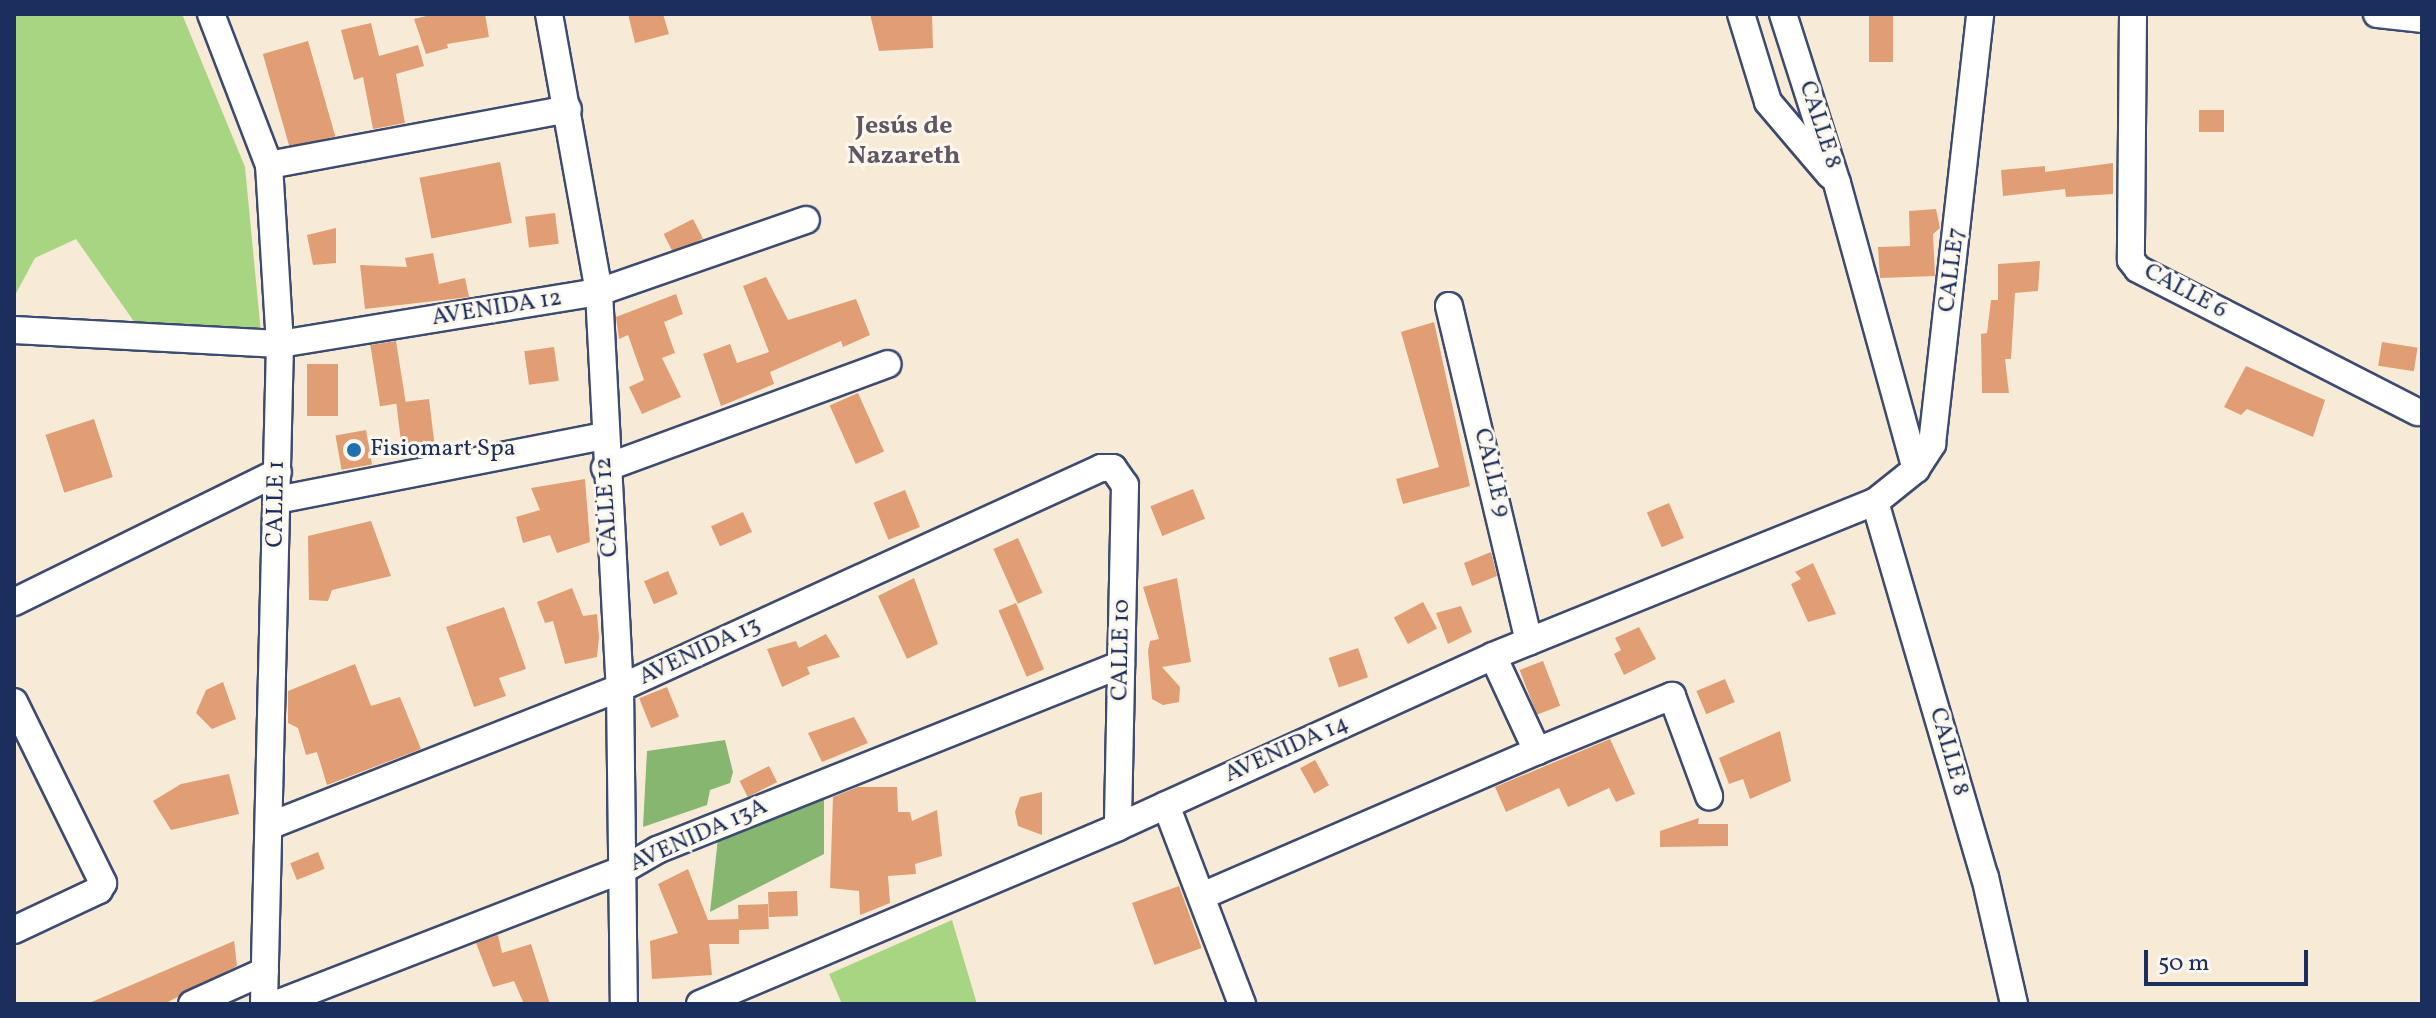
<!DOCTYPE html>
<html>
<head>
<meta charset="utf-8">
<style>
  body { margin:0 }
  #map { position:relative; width:2436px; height:1018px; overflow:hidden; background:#f7ebd7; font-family:Vollkorn,serif }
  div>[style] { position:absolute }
  .green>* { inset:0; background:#a8d582 }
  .forest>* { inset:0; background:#86b670 }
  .building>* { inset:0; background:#e19d73; transform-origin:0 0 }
  .roads { filter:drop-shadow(2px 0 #3c4b70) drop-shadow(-2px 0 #3c4b70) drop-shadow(0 2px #3c4b70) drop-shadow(0 -2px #3c4b70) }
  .minor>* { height:26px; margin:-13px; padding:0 13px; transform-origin:13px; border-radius:13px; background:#fff }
  .dots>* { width:22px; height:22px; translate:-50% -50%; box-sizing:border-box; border:4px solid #fbf7ec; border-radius:50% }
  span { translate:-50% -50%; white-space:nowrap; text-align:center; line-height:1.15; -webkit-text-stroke:6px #fbf7ec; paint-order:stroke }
  .street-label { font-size:24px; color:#1b2f5e }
  .poi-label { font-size:24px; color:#1b2f5e }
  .left { translate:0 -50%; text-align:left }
  .neighbourhood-label { font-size:26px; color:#605665; font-weight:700 }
  .frame { position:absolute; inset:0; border:16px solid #1b2f5e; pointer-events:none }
  .scale { position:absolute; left:2144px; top:950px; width:164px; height:36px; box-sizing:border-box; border:4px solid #1b2f5e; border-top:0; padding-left:10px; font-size:24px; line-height:28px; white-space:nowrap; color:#1b2f5e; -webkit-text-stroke:6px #fbf7ec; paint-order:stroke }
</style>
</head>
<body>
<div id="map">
  <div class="green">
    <i style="clip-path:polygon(14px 14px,182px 14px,245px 167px,262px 344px,135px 323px,76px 239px,35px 258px,14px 297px)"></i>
    <i style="clip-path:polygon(952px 920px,977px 1004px,842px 1004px,829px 974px)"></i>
  </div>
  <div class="forest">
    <i style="clip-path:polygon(725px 740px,733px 772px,730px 783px,710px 790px,707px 805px,643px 827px,647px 751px)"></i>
    <i style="clip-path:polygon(824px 792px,824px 854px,710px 912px,719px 829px)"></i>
  </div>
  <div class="building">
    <i style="clip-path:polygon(435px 14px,485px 14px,489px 37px,447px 44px,448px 48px,426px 54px,414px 19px)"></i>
    <i style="clip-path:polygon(628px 14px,663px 14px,669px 34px,635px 43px)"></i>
    <i style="clip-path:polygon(870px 14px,932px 14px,933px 48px,879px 51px)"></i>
    <i style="left:1869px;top:14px;width:24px;height:48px"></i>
    <i style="clip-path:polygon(371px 23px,379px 56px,418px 45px,424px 66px,396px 74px,405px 123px,373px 129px,363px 77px,354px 80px,341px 30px)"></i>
    <i style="left:308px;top:41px;width:99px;height:47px;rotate:74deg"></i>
    <i style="left:2224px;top:110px;width:22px;height:25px;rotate:90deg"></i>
    <i style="left:500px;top:162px;width:62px;height:82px;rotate:79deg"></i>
    <i style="clip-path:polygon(2113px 163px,2113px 194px,2066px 197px,2065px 189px,2003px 196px,2001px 170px,2045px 166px,2045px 172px)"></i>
    <i style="clip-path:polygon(1936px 209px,1940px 228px,1933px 234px,1935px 276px,1880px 278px,1878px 247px,1910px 246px,1909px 211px)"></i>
    <i style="left:555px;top:213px;width:31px;height:30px;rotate:83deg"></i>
    <i style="left:693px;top:219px;width:22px;height:33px;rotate:63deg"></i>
    <i style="clip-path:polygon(336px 228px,336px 263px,313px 265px,307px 235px)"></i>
    <i style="clip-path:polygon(433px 253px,439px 284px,465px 278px,469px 297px,365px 309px,360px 265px,407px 267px,405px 258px)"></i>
    <i style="clip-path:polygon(2040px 261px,2038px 291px,2015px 293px,2011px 359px,2005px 359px,2009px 393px,1982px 393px,1981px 334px,1987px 333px,1991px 300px,1998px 300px,1998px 264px)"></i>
    <i style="clip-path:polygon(766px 277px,788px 320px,856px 299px,870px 335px,843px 347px,841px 341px,770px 372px,774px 384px,721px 406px,703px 354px,730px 344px,737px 363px,769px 352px,743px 286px)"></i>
    <i style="clip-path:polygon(676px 294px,683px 314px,664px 322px,675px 353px,662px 358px,681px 397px,642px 414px,629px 387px,644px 380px,628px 335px,619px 339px,616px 317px)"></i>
    <i style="clip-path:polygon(1434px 322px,1470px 486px,1403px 504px,1396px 479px,1439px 467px,1401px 332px)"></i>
    <i style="left:396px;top:341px;width:62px;height:26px;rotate:81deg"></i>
    <i style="left:2382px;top:342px;width:36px;height:24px;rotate:9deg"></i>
    <i style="left:554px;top:347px;width:34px;height:30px;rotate:82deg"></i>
    <i style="left:338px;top:364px;width:52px;height:31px;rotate:90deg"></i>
    <i style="clip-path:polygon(2246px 366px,2325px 400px,2313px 437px,2247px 409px,2241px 415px,2224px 407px)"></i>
    <i style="left:858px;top:393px;width:64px;height:31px;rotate:66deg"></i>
    <i style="left:429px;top:399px;width:54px;height:33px;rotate:83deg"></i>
    <i style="left:94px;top:419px;width:61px;height:51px;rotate:72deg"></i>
    <i style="left:366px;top:430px;width:35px;height:31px;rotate:80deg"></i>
    <i style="clip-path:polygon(585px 479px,590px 542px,557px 553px,550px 535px,523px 543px,516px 517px,540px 510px,531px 488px)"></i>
    <i style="left:1193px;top:489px;width:32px;height:46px;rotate:68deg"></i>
    <i style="left:905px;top:490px;width:40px;height:34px;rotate:68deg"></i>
    <i style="left:1669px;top:503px;width:38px;height:24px;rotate:67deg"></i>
    <i style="left:743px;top:512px;width:22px;height:35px;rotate:66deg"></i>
    <i style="clip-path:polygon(371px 521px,391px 576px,332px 590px,328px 601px,309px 600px,308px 536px)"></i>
    <i style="left:1018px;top:538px;width:60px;height:27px;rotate:66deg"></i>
    <i style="clip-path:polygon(1491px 552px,1497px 576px,1472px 586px,1464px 563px)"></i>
    <i style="clip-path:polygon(1813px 563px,1836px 614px,1808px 622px,1791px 584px,1801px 579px,1795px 572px)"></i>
    <i style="left:668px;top:571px;width:25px;height:26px;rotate:67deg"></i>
    <i style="clip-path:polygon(914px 578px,938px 644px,907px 659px,878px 596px)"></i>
    <i style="clip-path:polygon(1177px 578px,1191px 662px,1162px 667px,1180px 687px,1179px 702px,1163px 705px,1152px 699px,1148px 651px,1150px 641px,1159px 639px,1143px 587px)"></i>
    <i style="clip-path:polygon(572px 588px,583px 616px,597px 614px,599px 637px,597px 657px,565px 664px,553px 621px,545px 623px,537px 602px)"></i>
    <i style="left:1423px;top:602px;width:30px;height:33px;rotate:62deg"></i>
    <i style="left:1016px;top:603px;width:72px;height:19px;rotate:67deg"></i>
    <i style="clip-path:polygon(1461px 606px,1472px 632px,1448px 644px,1436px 613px)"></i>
    <i style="clip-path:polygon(504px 607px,526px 669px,499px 678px,506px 696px,474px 707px,446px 627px)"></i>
    <i style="clip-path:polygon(1639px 627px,1656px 659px,1624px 675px,1614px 654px,1621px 650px,1615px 638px)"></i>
    <i style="clip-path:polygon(826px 634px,840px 657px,807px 667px,810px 674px,782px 687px,767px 649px,796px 641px,799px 648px)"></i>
    <i style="left:1358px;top:648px;width:31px;height:31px;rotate:71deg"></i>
    <i style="left:1543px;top:661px;width:48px;height:25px;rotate:69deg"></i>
    <i style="clip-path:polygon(355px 664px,371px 706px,400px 697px,421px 749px,327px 785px,317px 752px,306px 755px,298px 728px,288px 723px,288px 691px)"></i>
    <i style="left:1725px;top:679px;width:25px;height:31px;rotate:67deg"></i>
    <i style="clip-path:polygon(223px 682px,236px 719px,212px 729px,196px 713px,206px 690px)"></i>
    <i style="left:667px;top:687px;width:32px;height:30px;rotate:68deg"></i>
    <i style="clip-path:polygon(854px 717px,868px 743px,822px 762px,808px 733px)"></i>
    <i style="clip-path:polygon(1780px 731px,1791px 781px,1750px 799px,1743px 779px,1729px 784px,1719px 758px)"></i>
    <i style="clip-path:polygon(1610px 739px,1635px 794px,1616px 802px,1609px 788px,1568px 807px,1559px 788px,1506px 812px,1495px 787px)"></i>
    <i style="left:1315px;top:760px;width:29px;height:17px;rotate:61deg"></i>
    <i style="left:769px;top:766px;width:18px;height:33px;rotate:63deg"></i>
    <i style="clip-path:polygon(229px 774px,239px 814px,171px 830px,153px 801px,181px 784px)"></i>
    <i style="clip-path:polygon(858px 787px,897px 787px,898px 812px,910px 812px,912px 821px,937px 810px,942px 856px,915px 864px,916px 874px,888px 876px,890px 903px,860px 915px,859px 891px,830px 888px,833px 797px)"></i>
    <i style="clip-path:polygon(1042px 792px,1042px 835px,1018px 826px,1015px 812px,1020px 797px)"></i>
    <i style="clip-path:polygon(1699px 818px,1698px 824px,1728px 824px,1728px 846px,1660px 847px,1660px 831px)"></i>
    <i style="left:318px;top:852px;width:18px;height:30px;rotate:68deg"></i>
    <i style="clip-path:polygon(688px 869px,708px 920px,739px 919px,739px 944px,709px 944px,712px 975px,652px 979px,650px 941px,678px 933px,658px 884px)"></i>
    <i style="left:1179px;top:886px;width:66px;height:50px;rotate:70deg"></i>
    <i style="left:797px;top:891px;width:25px;height:29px;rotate:88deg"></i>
    <i style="left:768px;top:904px;width:25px;height:30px;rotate:88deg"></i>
    <i style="clip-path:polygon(498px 935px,502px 953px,531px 944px,550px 1004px,524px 1004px,514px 981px,493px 987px,476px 943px)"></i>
    <i style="clip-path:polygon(234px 941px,237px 966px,164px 1004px,87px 1004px)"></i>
  </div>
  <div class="roads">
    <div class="minor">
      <i style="left:211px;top:14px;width:162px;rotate:69deg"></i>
      <i style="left:269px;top:165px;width:179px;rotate:86.5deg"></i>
      <i style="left:280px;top:344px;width:660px;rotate:91.39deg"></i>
      <i style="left:549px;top:14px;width:282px;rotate:79.8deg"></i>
      <i style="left:599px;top:292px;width:397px;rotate:87deg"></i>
      <i style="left:620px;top:688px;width:316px;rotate:89.3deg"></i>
      <i style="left:1741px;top:14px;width:92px;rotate:72.9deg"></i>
      <i style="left:1768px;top:102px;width:96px;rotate:49.7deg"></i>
      <i style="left:1783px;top:14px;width:177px;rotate:72.3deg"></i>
      <i style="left:1837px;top:183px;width:297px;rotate:74.6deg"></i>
      <i style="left:2133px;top:14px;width:246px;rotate:90.5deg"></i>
      <i style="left:2131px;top:260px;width:11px;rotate:52deg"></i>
      <i style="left:2138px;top:269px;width:314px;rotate:27.1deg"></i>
      <i style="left:2377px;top:14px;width:45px;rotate:6.3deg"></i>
      <i style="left:269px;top:165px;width:304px;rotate:-10.6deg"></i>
      <i style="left:1449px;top:306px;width:345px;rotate:76.6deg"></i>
      <i style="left:14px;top:330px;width:266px;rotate:3deg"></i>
      <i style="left:280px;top:344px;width:323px;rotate:-9.3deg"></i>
      <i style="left:599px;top:292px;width:219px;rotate:-19.2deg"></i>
      <i style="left:605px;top:468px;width:301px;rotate:-20.2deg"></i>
      <i style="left:277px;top:500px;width:333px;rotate:-11.1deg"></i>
      <i style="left:1875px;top:502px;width:391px;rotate:73.7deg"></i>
      <i style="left:1985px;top:877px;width:130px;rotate:77.1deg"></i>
      <i style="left:14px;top:602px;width:294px;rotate:-26.2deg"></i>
      <i style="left:1493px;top:656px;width:105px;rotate:65.1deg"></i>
      <i style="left:1537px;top:751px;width:146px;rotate:-22.2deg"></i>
      <i style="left:1672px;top:696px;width:107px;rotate:69.7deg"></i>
      <i style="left:14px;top:702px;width:202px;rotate:63.8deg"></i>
      <i style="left:103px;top:883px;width:8px;rotate:120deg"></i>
      <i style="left:99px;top:890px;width:94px;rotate:154.8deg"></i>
      <i style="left:1166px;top:805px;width:213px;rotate:69.1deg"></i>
      <i style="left:269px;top:826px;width:377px;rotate:-21.5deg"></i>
      <i style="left:620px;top:688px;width:529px;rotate:-24.58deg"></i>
      <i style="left:1101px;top:468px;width:12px"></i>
      <i style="left:1113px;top:468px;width:21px;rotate:55deg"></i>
      <i style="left:1125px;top:485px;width:342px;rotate:91.2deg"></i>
      <i style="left:1202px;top:896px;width:365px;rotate:-23.4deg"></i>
      <i style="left:192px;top:1004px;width:80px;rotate:-24.3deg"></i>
      <i style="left:276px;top:1004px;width:375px;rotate:-21.2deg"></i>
      <i style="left:626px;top:868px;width:36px;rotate:-30deg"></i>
      <i style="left:657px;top:850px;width:500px;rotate:-21.8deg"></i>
      <i style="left:700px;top:1004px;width:454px;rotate:-22.9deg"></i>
      <i style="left:1118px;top:827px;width:412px;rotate:-24.5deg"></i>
      <i style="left:1493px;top:656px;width:412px;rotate:-22deg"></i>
      <i style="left:1875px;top:502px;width:53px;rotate:-38.8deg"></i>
      <i style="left:1916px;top:469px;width:30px;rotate:-57deg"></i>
      <i style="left:1932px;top:444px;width:433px;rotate:-83.6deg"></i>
    </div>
  </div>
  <div class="dots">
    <i style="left:354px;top:450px;background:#1f6fb2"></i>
  </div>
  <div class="street-label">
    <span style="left:1819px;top:125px;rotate:72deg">CALLE 8</span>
    <span style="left:1953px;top:270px;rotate:-83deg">CALLE7</span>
    <span style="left:2185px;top:292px;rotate:28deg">CALLE 6</span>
    <span style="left:497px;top:309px;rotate:-9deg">AVENIDA 12</span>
    <span style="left:1491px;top:473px;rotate:76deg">CALLE 9</span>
    <span style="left:277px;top:504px;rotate:-89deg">CALLE 1</span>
    <span style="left:608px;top:507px;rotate:-94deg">CALLE 12</span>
    <span style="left:1122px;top:650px;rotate:-89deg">CALLE 10</span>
    <span style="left:700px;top:652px;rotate:-25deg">AVENIDA 13</span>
    <span style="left:1287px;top:750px;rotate:-24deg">AVENIDA 14</span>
    <span style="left:1948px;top:752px;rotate:74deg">CALLE 8</span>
    <span style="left:699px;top:836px;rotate:-24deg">AVENIDA 13A</span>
  </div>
  <div class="poi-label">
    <span class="left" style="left:370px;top:450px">Fisiomart Spa</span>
  </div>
  <div class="neighbourhood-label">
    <span style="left:904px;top:142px">Jesús de<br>Nazareth</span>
  </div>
  <div class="frame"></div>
  <div class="scale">50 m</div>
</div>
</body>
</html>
